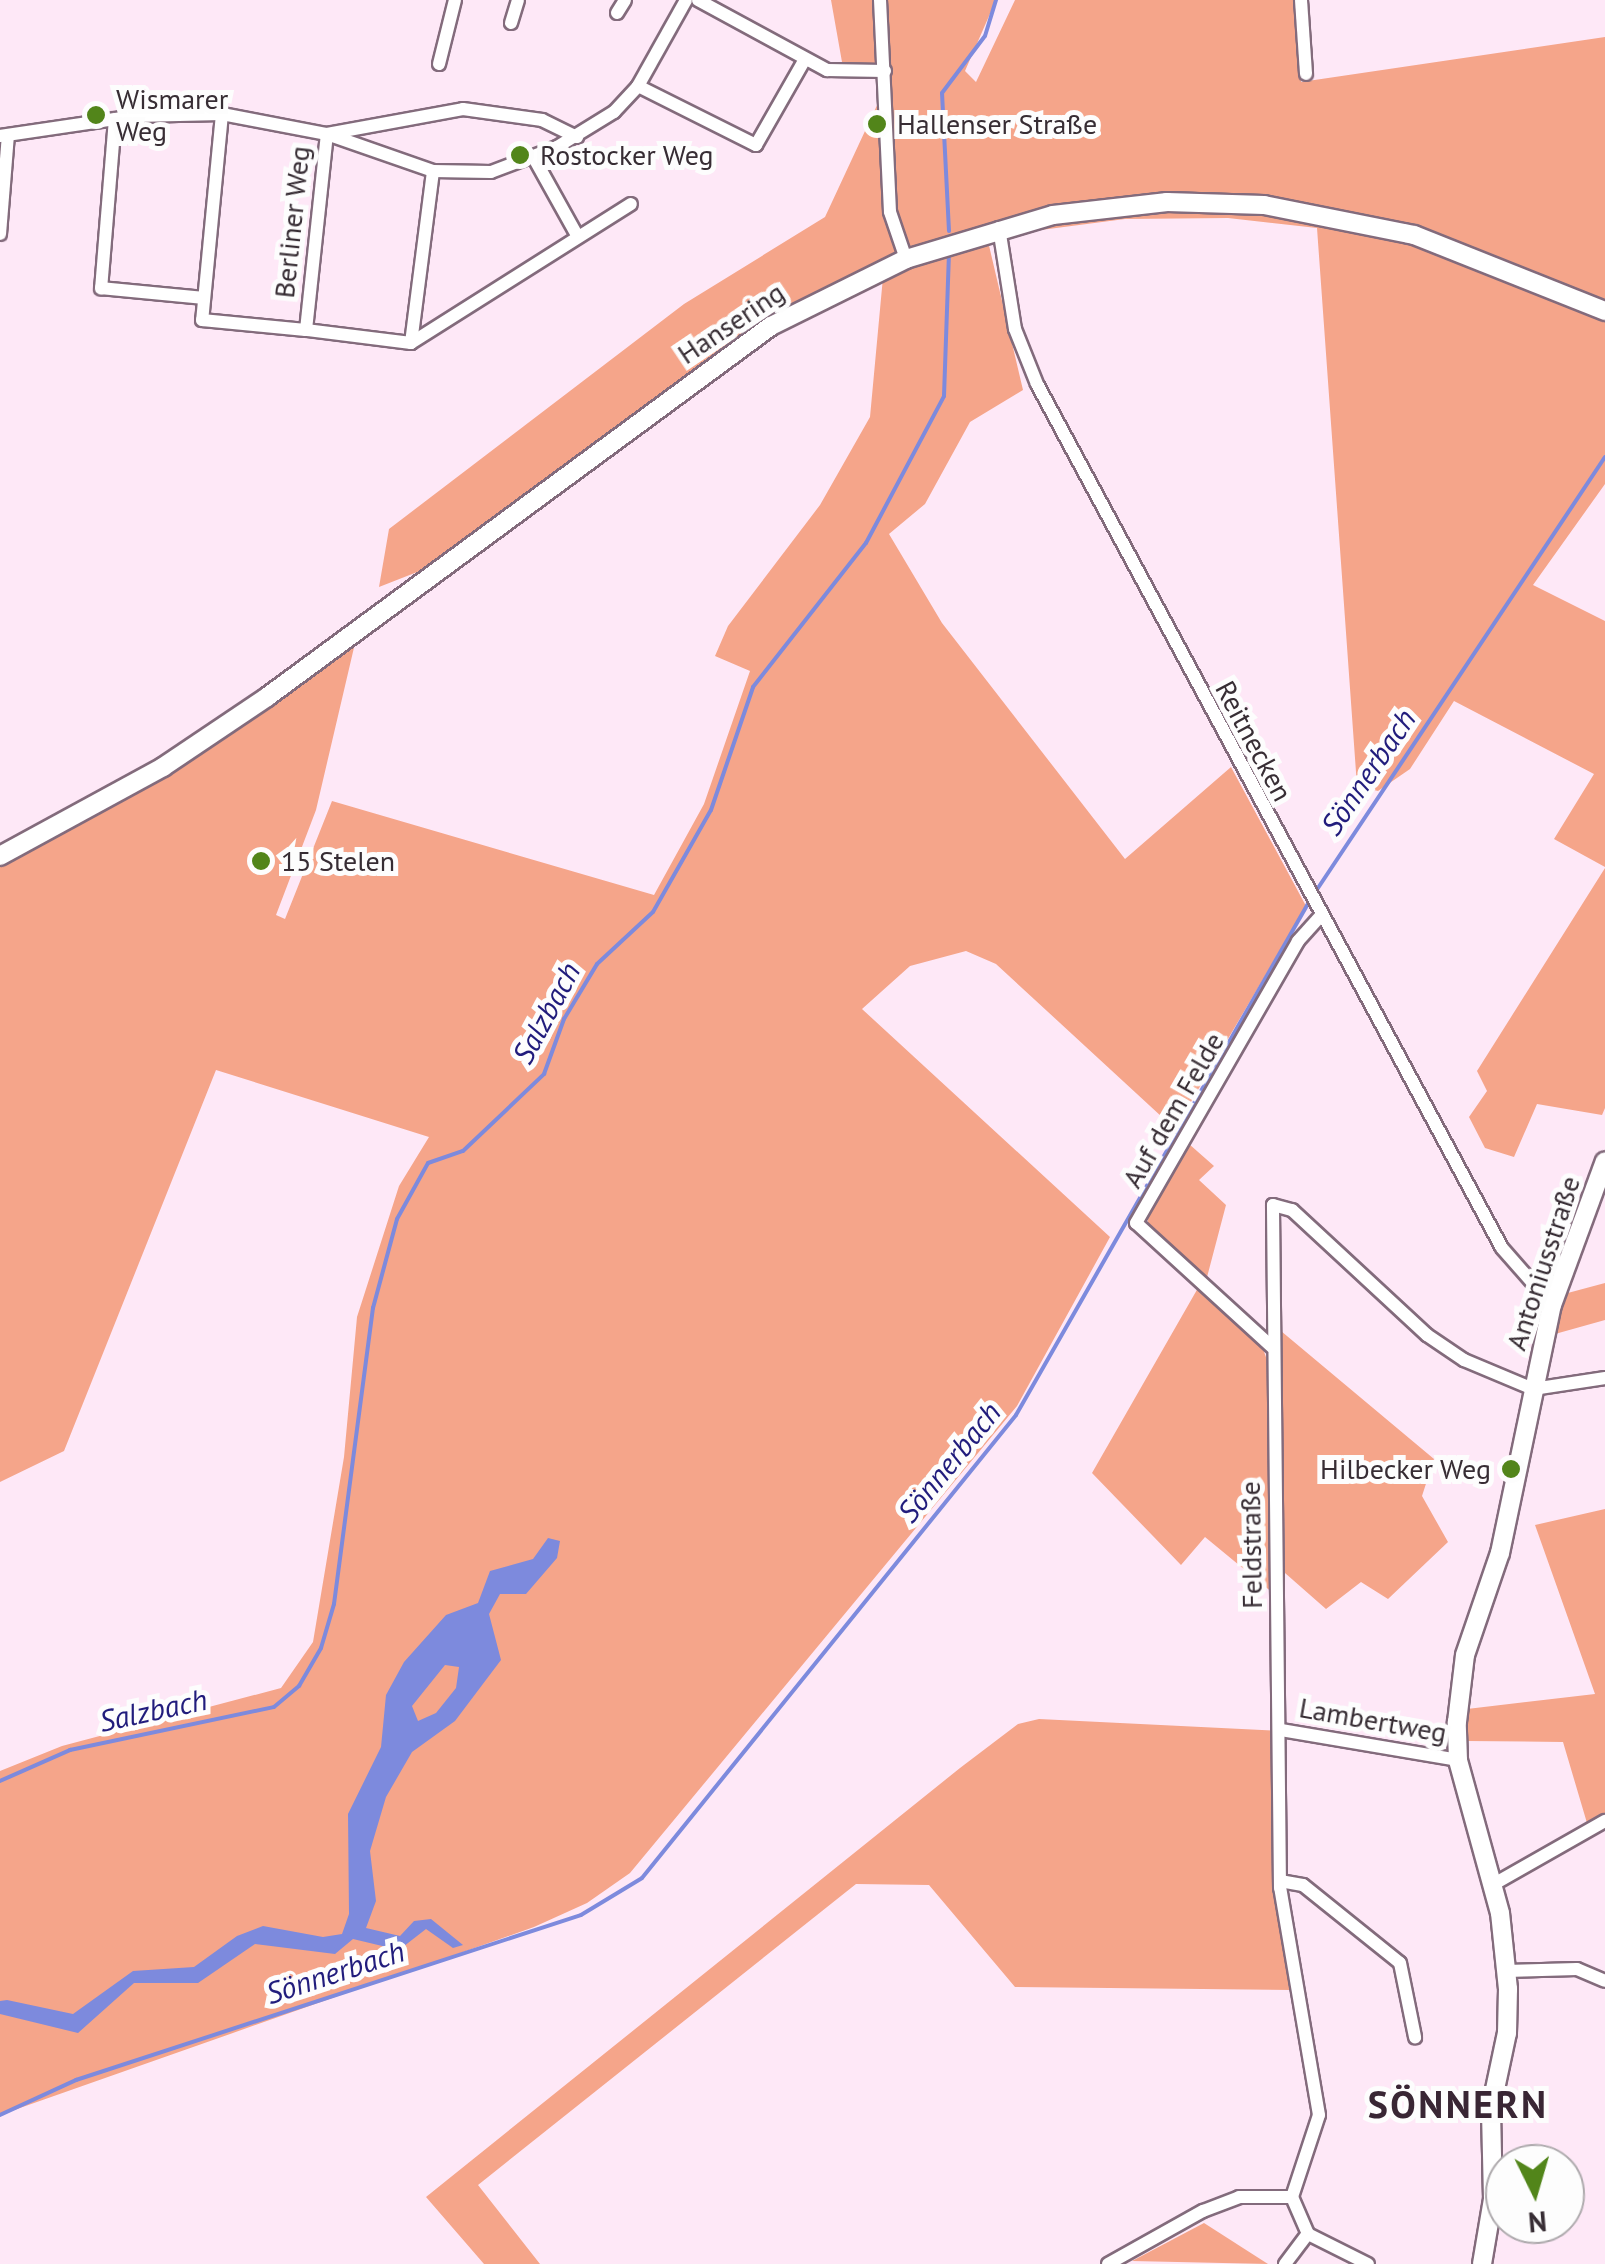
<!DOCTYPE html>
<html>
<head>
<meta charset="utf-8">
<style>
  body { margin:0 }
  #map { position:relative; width:1605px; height:2264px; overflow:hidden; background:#fee8f7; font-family:"PT Sans",sans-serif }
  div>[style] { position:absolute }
  .green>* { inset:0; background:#f5a58a }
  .water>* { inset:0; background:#7d8add }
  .stream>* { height:4px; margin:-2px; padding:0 2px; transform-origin:2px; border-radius:2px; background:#7d8add }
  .roads { filter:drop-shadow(2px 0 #836b7c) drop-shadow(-2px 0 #836b7c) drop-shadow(0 2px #836b7c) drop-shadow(0 -2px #836b7c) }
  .street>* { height:12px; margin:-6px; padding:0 6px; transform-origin:6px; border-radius:6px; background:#fff }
  .secondary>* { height:18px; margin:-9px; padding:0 9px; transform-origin:9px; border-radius:9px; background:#fff }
  .dots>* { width:28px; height:28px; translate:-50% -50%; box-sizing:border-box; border:5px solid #fdfdfd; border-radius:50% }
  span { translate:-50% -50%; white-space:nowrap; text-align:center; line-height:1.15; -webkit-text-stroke:10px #fdfdfd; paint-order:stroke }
  .poi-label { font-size:28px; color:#372d34 }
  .left { translate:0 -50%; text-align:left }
  .right { translate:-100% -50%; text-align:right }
  .street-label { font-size:28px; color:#372d34 }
  .water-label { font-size:30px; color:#211c7c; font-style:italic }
  .district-label { font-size:38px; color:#392634; font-weight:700; letter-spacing:2.5px }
  .north { position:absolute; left:1485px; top:2144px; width:100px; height:100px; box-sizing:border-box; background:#fdfdfd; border:2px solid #aeaaad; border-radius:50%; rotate:175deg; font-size:28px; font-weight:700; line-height:40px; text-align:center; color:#372d34 }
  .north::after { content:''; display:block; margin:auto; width:35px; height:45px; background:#52851a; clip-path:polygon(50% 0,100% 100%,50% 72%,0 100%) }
</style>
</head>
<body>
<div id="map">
  <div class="green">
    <i style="clip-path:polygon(831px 0,996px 0,965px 71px,976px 82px,1015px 0,1298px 0,1301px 82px,1605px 37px,1605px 484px,1533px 585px,1605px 621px,1605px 867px,1554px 839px,1594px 774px,1454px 701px,1410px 769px,1378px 791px,1357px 786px,1317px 228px,1228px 218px,1125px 219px,987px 237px,1023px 390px,970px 422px,925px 504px,889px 534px,942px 623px,1125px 859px,1231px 767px,1306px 906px,1175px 1129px,996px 964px,966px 951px,910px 966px,862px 1009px,1110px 1237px,1017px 1406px,630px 1873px,587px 1903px,534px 1927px,0 2115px,0 1771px,62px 1746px,281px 1688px,313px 1642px,344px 1457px,357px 1317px,399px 1186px,429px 1137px,216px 1070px,64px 1451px,0 1482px,0 862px,356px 639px,316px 810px,276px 915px,285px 919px,332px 801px,654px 895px,704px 804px,750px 671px,715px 656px,728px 626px,820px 505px,870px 417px,883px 277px,809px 310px,486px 545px,379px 587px,389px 529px,684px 304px,825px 217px,892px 73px,842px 62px)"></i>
    <i style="clip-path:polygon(1605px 868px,1605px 1108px,1602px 1115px,1537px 1104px,1514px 1157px,1485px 1148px,1469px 1117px,1487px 1091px,1477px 1071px)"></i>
    <i style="clip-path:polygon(1189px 1144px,1214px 1166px,1199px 1180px,1226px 1205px,1206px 1281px,1149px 1230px,1147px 1214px)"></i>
    <i style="clip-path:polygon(1605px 1283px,1605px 1320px,1555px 1334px,1564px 1294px)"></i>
    <i style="clip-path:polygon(1198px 1288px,1261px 1343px,1267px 1360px,1274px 1594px,1205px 1537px,1181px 1565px,1092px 1473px)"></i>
    <i style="clip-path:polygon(1281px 1331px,1434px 1459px,1422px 1496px,1448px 1542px,1388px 1599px,1361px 1582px,1326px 1609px,1285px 1573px)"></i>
    <i style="clip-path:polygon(1605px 1509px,1605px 1813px,1587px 1823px,1563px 1742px,1467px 1741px,1467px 1709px,1595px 1694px,1535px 1525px)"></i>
    <i style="clip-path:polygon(1039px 1719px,1280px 1731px,1277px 1809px,1292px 1990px,1015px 1987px,929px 1885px,856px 1884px,478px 2185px,540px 2264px,484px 2264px,426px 2197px,960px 1768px,1018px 1724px)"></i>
    <i style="clip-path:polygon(1204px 2223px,1268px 2264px,1132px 2261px)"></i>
  </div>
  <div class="water">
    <i style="clip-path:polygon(evenodd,548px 1538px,560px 1541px,557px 1558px,526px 1594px,500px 1594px,489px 1614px,501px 1660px,455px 1721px,412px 1752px,386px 1797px,370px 1851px,376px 1901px,366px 1928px,400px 1936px,414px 1921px,431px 1919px,463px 1945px,453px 1948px,426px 1929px,399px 1950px,353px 1939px,335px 1954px,255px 1944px,198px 1983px,134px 1983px,78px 2033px,0 2014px,0 2001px,7px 2000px,73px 2014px,133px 1971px,194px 1967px,237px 1936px,263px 1926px,323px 1937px,342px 1934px,349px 1914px,348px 1814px,381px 1747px,386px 1695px,404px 1662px,446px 1615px,478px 1603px,490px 1571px,533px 1559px,548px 1538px,445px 1665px,459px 1667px,456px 1688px,436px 1713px,418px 1721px,412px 1706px,445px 1665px)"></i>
  </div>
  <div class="stream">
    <i style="left:949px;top:231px;width:138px;rotate:-92.9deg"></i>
    <i style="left:942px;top:93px;width:71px;rotate:-53deg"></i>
    <i style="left:985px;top:36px;width:38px;rotate:-73deg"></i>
    <i style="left:1314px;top:894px;width:525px;rotate:-56.34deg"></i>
    <i style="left:0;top:1781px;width:77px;rotate:-23.9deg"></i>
    <i style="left:70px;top:1750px;width:208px;rotate:-11.9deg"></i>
    <i style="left:274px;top:1707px;width:33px;rotate:-40deg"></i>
    <i style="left:299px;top:1686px;width:44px;rotate:-59.9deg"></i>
    <i style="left:321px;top:1648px;width:46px;rotate:-73.5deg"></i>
    <i style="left:334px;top:1604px;width:299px;rotate:-82.5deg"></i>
    <i style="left:373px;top:1308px;width:92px;rotate:-74.9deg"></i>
    <i style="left:397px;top:1219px;width:64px;rotate:-61deg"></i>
    <i style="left:428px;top:1163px;width:37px;rotate:-19deg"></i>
    <i style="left:463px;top:1151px;width:112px;rotate:-43.5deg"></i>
    <i style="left:544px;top:1074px;width:59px;rotate:-70deg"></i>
    <i style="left:564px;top:1019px;width:64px;rotate:-59deg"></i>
    <i style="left:597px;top:964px;width:76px;rotate:-42.9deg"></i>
    <i style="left:653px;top:912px;width:117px;rotate:-60.4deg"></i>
    <i style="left:711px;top:810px;width:130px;rotate:-71.1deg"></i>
    <i style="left:753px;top:687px;width:183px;rotate:-51.9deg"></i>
    <i style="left:866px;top:543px;width:166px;rotate:-62deg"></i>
    <i style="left:944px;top:396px;width:145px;rotate:-88deg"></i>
    <i style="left:0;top:2115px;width:84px;rotate:-24.7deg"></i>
    <i style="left:76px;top:2080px;width:531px;rotate:-18.09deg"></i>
    <i style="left:581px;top:1915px;width:71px;rotate:-31.2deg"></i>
    <i style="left:642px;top:1878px;width:595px;rotate:-51.07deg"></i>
    <i style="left:1016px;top:1415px;width:591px;rotate:-60.27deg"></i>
  </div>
  <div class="roads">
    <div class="street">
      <i style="left:698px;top:0;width:147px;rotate:28.5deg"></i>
      <i style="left:827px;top:70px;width:58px;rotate:1deg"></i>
      <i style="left:880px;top:0;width:212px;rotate:87.3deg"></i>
      <i style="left:890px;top:212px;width:50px;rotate:71.2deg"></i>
      <i style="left:1301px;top:0;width:74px;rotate:86.1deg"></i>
      <i style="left:617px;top:13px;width:15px;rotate:-58deg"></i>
      <i style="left:511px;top:23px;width:24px;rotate:-73deg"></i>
      <i style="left:439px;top:64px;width:66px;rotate:-76deg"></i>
      <i style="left:638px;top:86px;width:132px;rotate:26.6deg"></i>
      <i style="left:756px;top:145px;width:99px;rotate:-60.3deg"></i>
      <i style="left:222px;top:114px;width:207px;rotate:95.5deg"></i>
      <i style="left:202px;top:320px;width:104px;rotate:5.5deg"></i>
      <i style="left:115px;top:119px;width:170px;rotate:94.7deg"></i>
      <i style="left:101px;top:288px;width:103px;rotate:5.5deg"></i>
      <i style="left:0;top:136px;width:137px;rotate:-8.4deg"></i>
      <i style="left:136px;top:116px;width:86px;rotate:-1.3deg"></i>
      <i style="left:222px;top:114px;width:107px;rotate:10.8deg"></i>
      <i style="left:327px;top:134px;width:112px;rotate:19.2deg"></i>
      <i style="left:433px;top:171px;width:58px;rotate:1deg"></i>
      <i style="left:491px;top:172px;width:71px;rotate:-20.7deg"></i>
      <i style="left:557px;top:147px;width:67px;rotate:-31.6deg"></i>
      <i style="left:614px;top:112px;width:35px;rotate:-47deg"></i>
      <i style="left:638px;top:86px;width:98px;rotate:-60.8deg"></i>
      <i style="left:534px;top:158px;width:90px;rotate:60.9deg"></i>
      <i style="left:999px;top:228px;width:102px;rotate:81deg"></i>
      <i style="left:1015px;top:329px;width:59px;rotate:68.2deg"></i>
      <i style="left:1037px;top:384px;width:981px;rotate:61.71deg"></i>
      <i style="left:1502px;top:1248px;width:76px;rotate:48.7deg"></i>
      <i style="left:0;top:234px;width:99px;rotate:-85.4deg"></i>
      <i style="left:411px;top:343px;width:106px;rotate:-172.9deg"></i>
      <i style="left:306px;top:330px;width:197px;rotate:-83.9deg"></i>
      <i style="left:327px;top:134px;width:138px;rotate:-10.4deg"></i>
      <i style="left:463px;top:109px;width:80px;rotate:7.9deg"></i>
      <i style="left:542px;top:120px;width:39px;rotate:26deg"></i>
      <i style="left:411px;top:343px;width:260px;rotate:-32.3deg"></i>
      <i style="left:411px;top:343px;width:173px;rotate:-82.7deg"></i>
      <i style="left:1272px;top:1347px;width:184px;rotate:-137.6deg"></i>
      <i style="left:1136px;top:1223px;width:325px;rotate:-60.1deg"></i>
      <i style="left:1298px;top:941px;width:31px;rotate:-48deg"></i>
      <i style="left:1281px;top:1730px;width:180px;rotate:9.6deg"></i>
      <i style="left:1280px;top:1881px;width:23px;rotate:10deg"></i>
      <i style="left:1303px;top:1885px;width:124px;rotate:38.8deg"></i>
      <i style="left:1400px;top:1963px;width:76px;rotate:78.5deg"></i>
      <i style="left:1494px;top:1884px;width:128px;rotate:-29.6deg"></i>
      <i style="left:1506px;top:1971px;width:71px;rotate:-1.6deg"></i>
      <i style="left:1577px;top:1969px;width:30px;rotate:23deg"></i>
      <i style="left:1292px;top:2197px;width:86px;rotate:-71.8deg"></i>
      <i style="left:1319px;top:2115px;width:230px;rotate:-99.7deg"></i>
      <i style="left:1280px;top:1888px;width:683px;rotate:-90.59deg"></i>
      <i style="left:1273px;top:1205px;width:20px;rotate:15deg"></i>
      <i style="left:1292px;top:1210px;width:184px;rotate:42.8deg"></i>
      <i style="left:1427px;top:1335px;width:45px;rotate:34deg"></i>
      <i style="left:1464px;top:1360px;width:75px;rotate:22.8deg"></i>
      <i style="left:1533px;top:1389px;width:73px;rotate:-8.7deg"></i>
      <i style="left:1292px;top:2197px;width:40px;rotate:66.6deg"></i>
      <i style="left:1308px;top:2234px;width:67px;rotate:26.6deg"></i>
      <i style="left:1108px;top:2264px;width:109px;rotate:-29.2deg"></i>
      <i style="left:1203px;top:2211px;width:39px;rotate:-21deg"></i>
      <i style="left:1239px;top:2197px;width:53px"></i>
      <i style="left:1285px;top:2264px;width:38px;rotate:-53deg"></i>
    </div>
    <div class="secondary">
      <i style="left:0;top:856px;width:186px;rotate:-28.6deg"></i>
      <i style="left:163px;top:767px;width:125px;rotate:-33.9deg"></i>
      <i style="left:267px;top:697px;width:626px;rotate:-36.36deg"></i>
      <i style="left:771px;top:326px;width:151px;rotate:-26.4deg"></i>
      <i style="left:906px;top:259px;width:153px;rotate:-16.7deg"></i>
      <i style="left:1053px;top:215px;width:115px;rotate:-6.5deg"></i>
      <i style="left:1167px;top:202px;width:97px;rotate:1.8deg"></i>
      <i style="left:1264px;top:205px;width:153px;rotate:11.3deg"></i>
      <i style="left:1414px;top:235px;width:206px;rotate:21.7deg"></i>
      <i style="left:1482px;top:2264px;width:66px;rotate:-80.4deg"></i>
      <i style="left:1493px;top:2199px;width:91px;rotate:-91.3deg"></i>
      <i style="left:1491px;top:2108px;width:77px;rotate:-78deg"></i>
      <i style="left:1507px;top:2033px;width:44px;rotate:-88.7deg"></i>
      <i style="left:1508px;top:1989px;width:76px;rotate:-96deg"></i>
      <i style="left:1500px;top:1913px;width:159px;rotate:-105.4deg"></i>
      <i style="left:1458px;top:1760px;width:38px;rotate:-92deg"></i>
      <i style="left:1457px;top:1722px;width:67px;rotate:-83.2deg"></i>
      <i style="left:1465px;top:1655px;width:108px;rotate:-71.1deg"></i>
      <i style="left:1500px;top:1553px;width:253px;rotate:-78.2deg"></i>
      <i style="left:1552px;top:1305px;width:153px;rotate:-69.8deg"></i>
    </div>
  </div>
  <div class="dots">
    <i style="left:96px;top:115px;background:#52851a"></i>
    <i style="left:877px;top:124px;background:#52851a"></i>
    <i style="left:520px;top:155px;background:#52851a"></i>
    <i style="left:261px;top:861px;background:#52851a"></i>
    <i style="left:1511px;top:1469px;background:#52851a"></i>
  </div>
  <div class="poi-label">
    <span class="left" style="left:116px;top:115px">Wismarer<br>Weg</span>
    <span class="left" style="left:897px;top:124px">Hallenser Straße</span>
    <span class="left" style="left:540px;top:155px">Rostocker Weg</span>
    <span class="left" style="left:281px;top:861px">15 Stelen</span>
    <span class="right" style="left:1491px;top:1469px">Hilbecker Weg</span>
  </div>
  <div class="street-label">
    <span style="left:292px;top:222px;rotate:-84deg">Berliner Weg</span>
    <span style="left:731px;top:323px;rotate:-34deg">Hansering</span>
    <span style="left:1254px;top:741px;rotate:62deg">Reitnecken</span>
    <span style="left:1173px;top:1110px;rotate:-60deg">Auf dem Felde</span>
    <span style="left:1543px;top:1263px;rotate:-72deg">Antoniusstraße</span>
    <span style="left:1251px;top:1545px;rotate:-91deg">Feldstraße</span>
    <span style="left:1373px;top:1720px;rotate:10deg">Lambertweg</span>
  </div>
  <div class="water-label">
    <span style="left:1368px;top:772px;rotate:-56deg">Sönnerbach</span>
    <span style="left:546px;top:1013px;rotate:-62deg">Salzbach</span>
    <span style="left:949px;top:1462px;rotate:-51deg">Sönnerbach</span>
    <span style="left:153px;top:1710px;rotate:-12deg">Salzbach</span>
    <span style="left:335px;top:1972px;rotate:-18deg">Sönnerbach</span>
  </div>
  <div class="district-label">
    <span style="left:1458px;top:2104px">SÖNNERN</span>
  </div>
  <div class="north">N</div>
</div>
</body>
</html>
